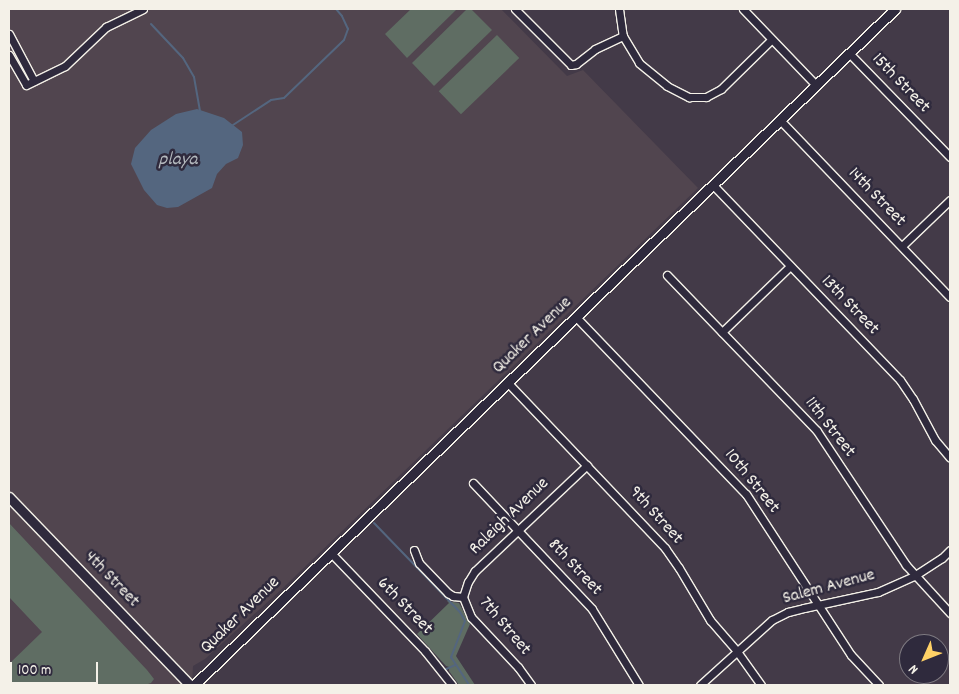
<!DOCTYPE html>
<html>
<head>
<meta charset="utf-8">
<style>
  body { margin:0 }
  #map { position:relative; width:959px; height:694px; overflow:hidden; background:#433a48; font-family:Dekko,sans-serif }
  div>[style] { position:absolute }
  .built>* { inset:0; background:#51454f }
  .green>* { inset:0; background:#5f6d63; transform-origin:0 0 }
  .water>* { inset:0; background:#54667f }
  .stream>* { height:2px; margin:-1px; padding:0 1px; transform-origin:1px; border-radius:1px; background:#54667f }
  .roads { filter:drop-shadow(1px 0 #f4f1e8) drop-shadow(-1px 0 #f4f1e8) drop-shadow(0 1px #f4f1e8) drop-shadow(0 -1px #f4f1e8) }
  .minor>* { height:7px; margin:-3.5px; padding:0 3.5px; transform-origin:3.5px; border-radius:3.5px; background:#2f2a3d }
  .major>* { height:9px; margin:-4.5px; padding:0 4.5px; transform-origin:4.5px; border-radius:4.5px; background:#2f2a3d }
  span { translate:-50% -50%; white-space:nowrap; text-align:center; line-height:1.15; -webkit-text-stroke:5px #2f2a3d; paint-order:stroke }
  .street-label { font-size:18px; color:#f4f1e8 }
  .water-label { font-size:19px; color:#b4b9be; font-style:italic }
  .frame { position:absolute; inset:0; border:10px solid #f4f1e8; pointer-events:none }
  .north { position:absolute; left:899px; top:634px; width:50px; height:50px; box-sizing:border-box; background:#2f2a3d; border:1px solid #7e7a81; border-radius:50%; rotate:226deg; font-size:14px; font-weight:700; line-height:20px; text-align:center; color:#f4f1e8 }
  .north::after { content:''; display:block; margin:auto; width:18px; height:22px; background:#ffd166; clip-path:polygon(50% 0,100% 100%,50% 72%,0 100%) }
  .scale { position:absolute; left:10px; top:662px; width:88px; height:22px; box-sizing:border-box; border:2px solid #f4f1e8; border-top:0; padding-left:6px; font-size:15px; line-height:18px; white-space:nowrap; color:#f4f1e8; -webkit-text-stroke:4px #2f2a3d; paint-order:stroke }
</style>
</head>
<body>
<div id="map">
  <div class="built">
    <i style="clip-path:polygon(9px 9px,501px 9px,567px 76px,583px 70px,698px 188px,283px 588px,205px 659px,193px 666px,192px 685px,9px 685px)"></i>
  </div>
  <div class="green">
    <i style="clip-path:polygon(411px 9px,457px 9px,407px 58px,385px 34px)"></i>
    <i style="clip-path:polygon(467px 9px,471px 9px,492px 30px,434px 86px,412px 63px)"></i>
    <i style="left:497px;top:35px;width:32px;height:81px;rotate:46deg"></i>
    <i style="clip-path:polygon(9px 523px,147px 670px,154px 679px,151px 683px,145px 685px,9px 685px,9px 664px,42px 632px,9px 597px)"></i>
    <i style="clip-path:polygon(447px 601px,459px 603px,470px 624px,456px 656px,475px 685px,459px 685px,449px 671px,449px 667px,446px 666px,417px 634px,449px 603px)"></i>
  </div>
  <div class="water">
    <i style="clip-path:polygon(197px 109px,224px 118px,242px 132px,243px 145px,238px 158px,226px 164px,217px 174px,212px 188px,178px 207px,167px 208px,157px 205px,144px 190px,131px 164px,135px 148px,151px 130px,176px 114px)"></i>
  </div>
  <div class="stream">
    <i style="left:151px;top:24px;width:47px;rotate:46.7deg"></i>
    <i style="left:183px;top:58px;width:22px;rotate:60deg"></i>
    <i style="left:194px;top:77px;width:34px;rotate:80deg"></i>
    <i style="left:233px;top:125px;width:45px;rotate:-33.3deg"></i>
    <i style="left:271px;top:100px;width:13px;rotate:-9deg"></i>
    <i style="left:284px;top:98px;width:83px;rotate:-44deg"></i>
    <i style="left:344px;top:40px;width:12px;rotate:-70deg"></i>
    <i style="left:348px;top:29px;width:14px;rotate:-115deg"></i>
    <i style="left:342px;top:16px;width:9px;rotate:-131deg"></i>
    <i style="left:374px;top:523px;width:124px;rotate:46deg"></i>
    <i style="left:460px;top:612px;width:10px;rotate:61deg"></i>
    <i style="left:465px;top:621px;width:39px;rotate:111deg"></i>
    <i style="left:451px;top:657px;width:33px;rotate:57deg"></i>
    <i style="left:444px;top:670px;width:12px;rotate:-24deg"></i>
  </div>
  <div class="roads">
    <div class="minor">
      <i style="left:515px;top:9px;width:79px;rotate:45deg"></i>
      <i style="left:571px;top:65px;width:5px;rotate:-11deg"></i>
      <i style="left:576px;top:64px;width:24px;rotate:-38deg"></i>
      <i style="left:595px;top:49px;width:31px;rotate:-25deg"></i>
      <i style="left:619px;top:9px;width:27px;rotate:82deg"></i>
      <i style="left:623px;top:36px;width:31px;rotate:59deg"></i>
      <i style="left:639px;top:63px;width:36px;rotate:39deg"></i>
      <i style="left:667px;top:86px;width:25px;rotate:27deg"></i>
      <i style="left:689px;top:97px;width:17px"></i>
      <i style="left:706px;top:97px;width:17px;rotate:-28deg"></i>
      <i style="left:721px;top:89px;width:71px;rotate:-44.4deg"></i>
      <i style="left:743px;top:9px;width:105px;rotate:46.2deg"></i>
      <i style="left:9px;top:34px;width:53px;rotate:62deg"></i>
      <i style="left:849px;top:53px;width:145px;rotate:45.8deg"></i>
      <i style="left:9px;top:55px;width:34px;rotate:60deg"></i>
      <i style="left:26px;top:85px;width:43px;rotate:-26deg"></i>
      <i style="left:65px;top:66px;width:57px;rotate:-43.6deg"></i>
      <i style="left:106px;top:27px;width:41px;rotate:-25.9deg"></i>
      <i style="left:780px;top:120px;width:245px;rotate:46.2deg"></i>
      <i style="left:713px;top:185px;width:270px;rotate:46.2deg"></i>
      <i style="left:900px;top:380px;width:23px;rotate:56deg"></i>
      <i style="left:913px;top:399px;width:47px;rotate:61.8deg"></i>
      <i style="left:935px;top:440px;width:23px;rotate:50deg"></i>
      <i style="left:902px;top:246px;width:66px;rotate:-43.8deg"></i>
      <i style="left:667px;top:275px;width:216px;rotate:46.1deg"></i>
      <i style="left:817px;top:431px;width:161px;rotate:56.4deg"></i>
      <i style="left:906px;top:565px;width:65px;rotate:47.5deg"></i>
      <i style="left:576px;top:317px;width:245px;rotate:46.2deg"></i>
      <i style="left:746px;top:494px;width:192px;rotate:56.9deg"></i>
      <i style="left:851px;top:655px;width:41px;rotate:47deg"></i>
      <i style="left:722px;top:332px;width:95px;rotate:-44.1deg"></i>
      <i style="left:508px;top:383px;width:228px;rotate:46.4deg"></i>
      <i style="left:665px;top:548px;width:24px;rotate:55deg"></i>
      <i style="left:679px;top:568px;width:61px;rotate:59.2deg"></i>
      <i style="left:710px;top:620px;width:40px;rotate:49deg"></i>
      <i style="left:736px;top:650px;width:43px;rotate:54.5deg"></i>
      <i style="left:473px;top:483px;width:173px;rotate:46.6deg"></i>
      <i style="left:592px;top:609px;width:89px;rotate:58.3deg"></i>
      <i style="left:414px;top:550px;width:14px;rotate:69deg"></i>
      <i style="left:419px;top:563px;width:42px;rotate:46deg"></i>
      <i style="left:448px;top:593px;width:6px;rotate:31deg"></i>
      <i style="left:453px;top:596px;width:10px;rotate:6deg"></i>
      <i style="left:463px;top:597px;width:22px;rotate:68deg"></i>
      <i style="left:471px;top:617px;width:69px;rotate:46.8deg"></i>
      <i style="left:518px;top:667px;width:22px;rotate:54deg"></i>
      <i style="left:331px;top:553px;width:136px;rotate:46.2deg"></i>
      <i style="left:425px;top:651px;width:43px;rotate:51.5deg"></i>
      <i style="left:463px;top:597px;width:16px;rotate:-72deg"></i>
      <i style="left:468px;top:582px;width:13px;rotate:-58deg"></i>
      <i style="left:475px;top:571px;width:154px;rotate:-43.4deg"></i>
      <i style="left:700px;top:685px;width:97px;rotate:-42.1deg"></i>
      <i style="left:772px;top:620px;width:18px;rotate:-27deg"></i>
      <i style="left:788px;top:612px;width:16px;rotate:-14deg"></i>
      <i style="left:804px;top:608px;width:76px;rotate:-12.2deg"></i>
      <i style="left:878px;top:592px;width:39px;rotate:-24deg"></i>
      <i style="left:914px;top:576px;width:33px;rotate:-33deg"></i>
      <i style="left:942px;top:558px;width:11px;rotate:-45deg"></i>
    </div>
    <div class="major">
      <i style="left:9px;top:497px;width:261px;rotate:46.1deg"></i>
      <i style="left:194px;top:685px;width:974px;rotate:-43.96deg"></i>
    </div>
  </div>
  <div class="street-label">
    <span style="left:900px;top:84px;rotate:46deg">15th Street</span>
    <span style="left:876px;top:198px;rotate:46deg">14th Street</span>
    <span style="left:849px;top:306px;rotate:46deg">13th Street</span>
    <span style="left:533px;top:336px;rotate:-44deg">Quaker Avenue</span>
    <span style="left:829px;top:428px;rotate:52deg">11th Street</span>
    <span style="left:751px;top:482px;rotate:51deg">10th Street</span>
    <span style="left:655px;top:516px;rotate:48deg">9th Street</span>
    <span style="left:510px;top:517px;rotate:-44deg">Raleigh Avenue</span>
    <span style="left:574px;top:568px;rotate:47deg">8th Street</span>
    <span style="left:111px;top:580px;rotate:46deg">4th Street</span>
    <span style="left:829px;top:588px;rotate:-15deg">Salem Avenue</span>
    <span style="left:404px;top:607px;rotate:46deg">6th Street</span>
    <span style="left:241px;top:616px;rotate:-44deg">Quaker Avenue</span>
    <span style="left:504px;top:627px;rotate:50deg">7th Street</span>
  </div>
  <div class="water-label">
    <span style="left:178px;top:161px">playa</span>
  </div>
  <div class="frame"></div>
  <div class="north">N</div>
  <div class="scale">100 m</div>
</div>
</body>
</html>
